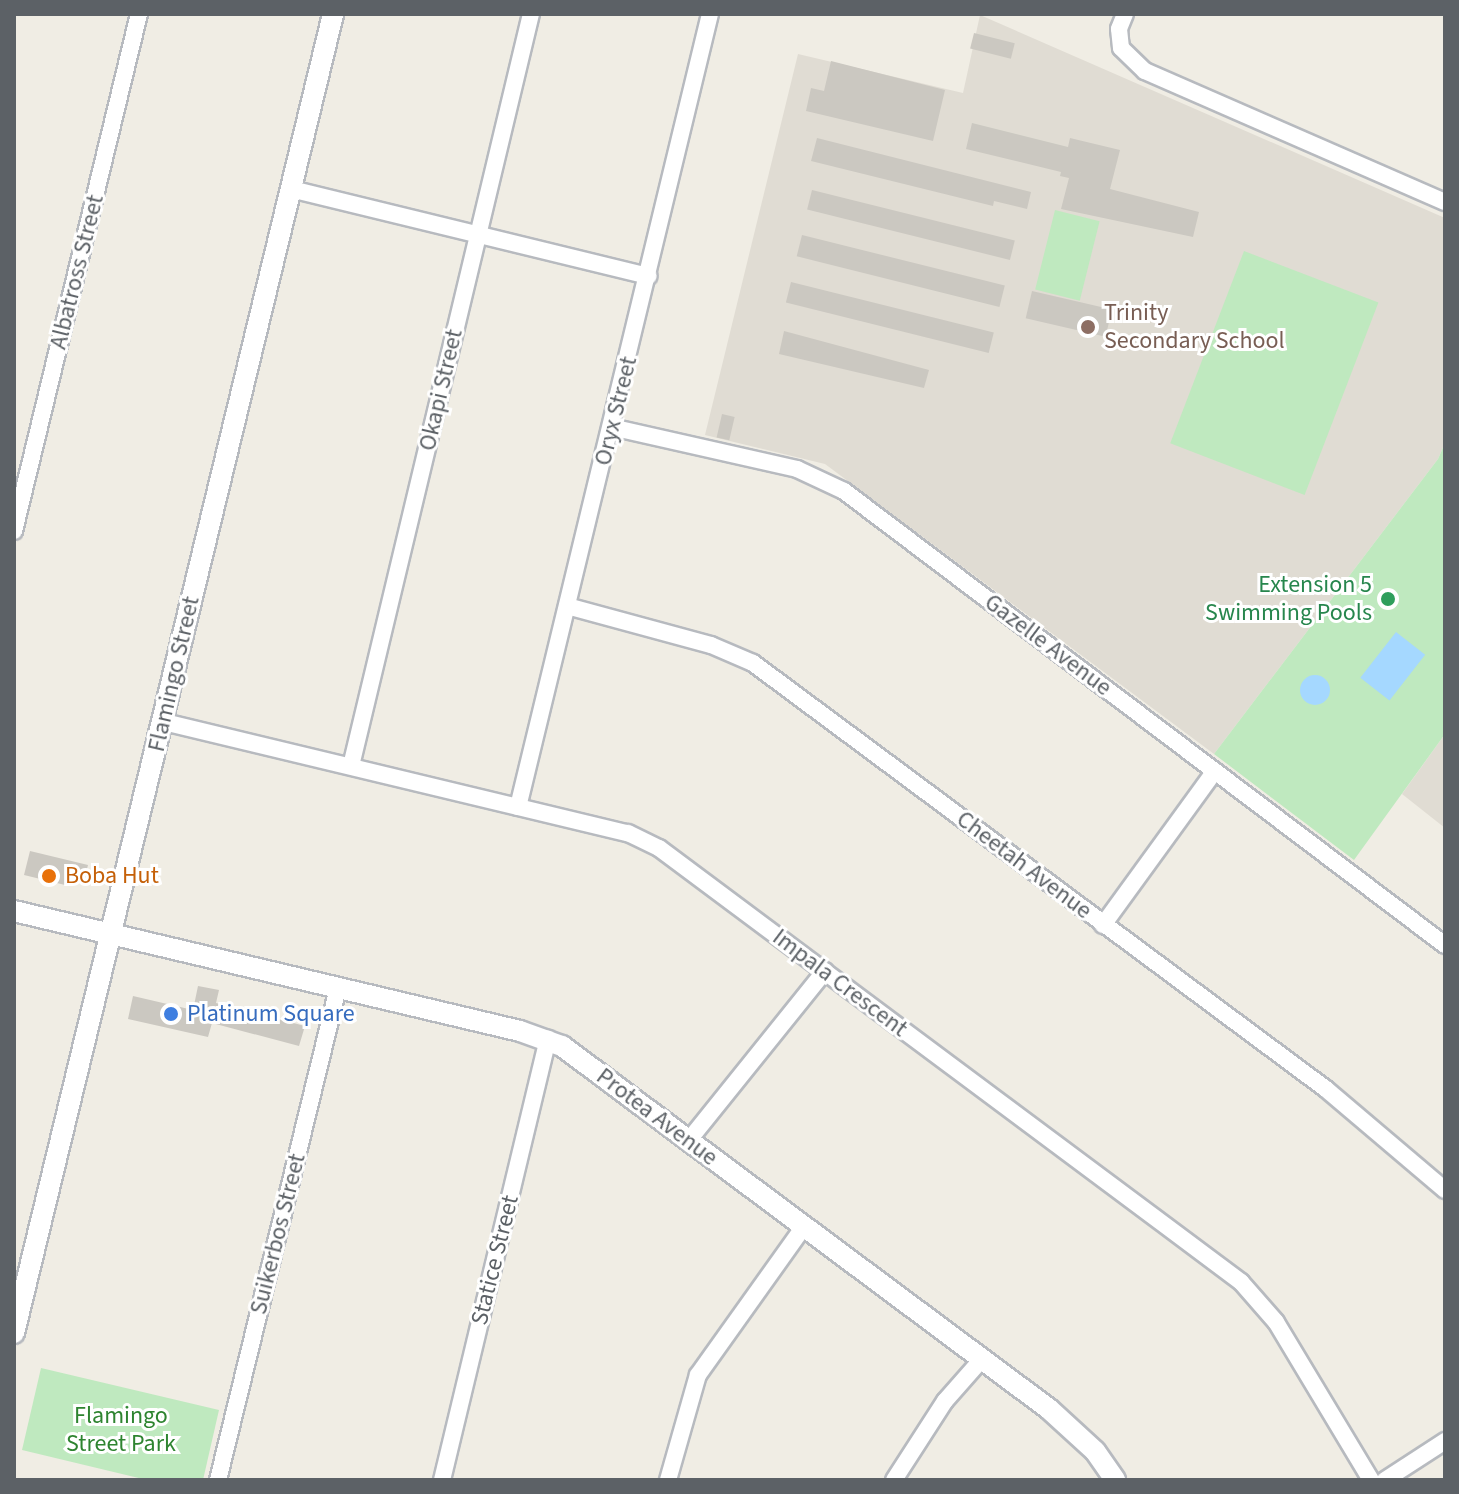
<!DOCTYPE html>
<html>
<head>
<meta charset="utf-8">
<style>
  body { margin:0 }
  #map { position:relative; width:1459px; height:1494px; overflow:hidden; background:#f0ede4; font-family:"Source Sans 3",sans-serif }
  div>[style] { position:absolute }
  .education>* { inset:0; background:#e0dcd3 }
  .green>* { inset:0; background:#bfe9bf; transform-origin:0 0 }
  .water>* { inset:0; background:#a5d8ff; transform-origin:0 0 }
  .round { border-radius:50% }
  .building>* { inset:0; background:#cbc8c1; transform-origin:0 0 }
  .roads { filter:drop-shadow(2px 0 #b7babf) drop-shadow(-2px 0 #b7babf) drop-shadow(0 2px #b7babf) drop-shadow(0 -2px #b7babf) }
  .minor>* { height:16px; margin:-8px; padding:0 8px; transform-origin:8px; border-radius:8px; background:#fff }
  .tertiary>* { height:20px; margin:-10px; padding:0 10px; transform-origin:10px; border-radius:10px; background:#fff }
  .dots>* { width:22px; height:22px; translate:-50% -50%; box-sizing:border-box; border:4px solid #fff; border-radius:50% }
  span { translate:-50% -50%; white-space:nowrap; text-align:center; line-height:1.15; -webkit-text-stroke:6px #fff; paint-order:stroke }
  .street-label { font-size:24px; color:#5c6166 }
  .education-label { font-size:24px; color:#785e54 }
  .left { translate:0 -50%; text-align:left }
  .leisure-label { font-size:24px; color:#27864d }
  .right { translate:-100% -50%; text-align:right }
  .food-label { font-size:24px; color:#c56008 }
  .shop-label { font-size:24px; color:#366cbe }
  .park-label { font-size:24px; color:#2e8430 }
  .frame { position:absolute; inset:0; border:16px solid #5c6166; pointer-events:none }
</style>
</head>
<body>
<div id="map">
  <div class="education">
    <i style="clip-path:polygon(980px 15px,1445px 218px,1445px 443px,1438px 459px,1214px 754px,825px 464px,705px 435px,798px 54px,963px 93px)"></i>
    <i style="clip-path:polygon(1445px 734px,1445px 828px,1402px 794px)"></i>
  </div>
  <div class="green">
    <i style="left:1055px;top:210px;width:46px;height:82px;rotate:14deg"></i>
    <i style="left:1244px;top:251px;width:144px;height:206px;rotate:21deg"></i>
    <i style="clip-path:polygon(1445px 443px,1445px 734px,1354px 860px,1214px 754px,1438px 459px)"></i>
    <i style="clip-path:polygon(41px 1368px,219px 1410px,203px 1480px,147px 1480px,22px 1450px)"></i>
  </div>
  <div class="water">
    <i style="left:1396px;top:632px;width:37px;height:58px;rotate:38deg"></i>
    <i class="round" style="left:1300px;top:675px;width:30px;height:30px"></i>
  </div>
  <div class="building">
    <i style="left:974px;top:33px;width:42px;height:16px;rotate:14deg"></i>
    <i style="clip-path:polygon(831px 61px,945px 90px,933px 141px,806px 111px,811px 88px,824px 91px)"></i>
    <i style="clip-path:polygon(972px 123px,1068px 147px,1070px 138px,1120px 150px,1110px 189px,1199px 212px,1193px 237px,1061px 209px,1069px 178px,1060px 176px,1061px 172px,966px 149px)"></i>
    <i style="clip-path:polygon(817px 138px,1031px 192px,1027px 209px,994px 201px,993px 206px,811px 161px)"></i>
    <i style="left:812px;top:190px;width:209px;height:20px;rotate:14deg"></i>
    <i style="left:802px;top:235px;width:209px;height:22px;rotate:14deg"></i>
    <i style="left:791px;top:282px;width:209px;height:21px;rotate:14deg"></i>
    <i style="left:1032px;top:291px;width:82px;height:28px;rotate:13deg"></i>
    <i style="clip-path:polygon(784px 331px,929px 370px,924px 388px,779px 354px)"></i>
    <i style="left:722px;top:414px;width:13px;height:24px;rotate:13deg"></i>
    <i style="clip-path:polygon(30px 851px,88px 865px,85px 877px,65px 885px,24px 875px)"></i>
    <i style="clip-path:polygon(198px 986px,219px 990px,216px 1003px,305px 1026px,299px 1046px,212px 1023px,208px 1037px,128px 1019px,133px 996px,193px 1010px)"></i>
  </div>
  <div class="roads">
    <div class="minor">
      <i style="left:1125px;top:14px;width:16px;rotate:112deg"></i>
      <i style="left:1119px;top:29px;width:19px;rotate:84deg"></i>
      <i style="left:1121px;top:48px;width:33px;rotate:44deg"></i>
      <i style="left:1145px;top:71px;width:327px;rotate:23.6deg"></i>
      <i style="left:291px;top:189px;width:368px;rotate:13.7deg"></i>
      <i style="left:611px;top:427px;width:191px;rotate:12.7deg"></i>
      <i style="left:797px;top:469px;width:52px;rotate:25.1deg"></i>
      <i style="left:844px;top:491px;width:753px;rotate:37.07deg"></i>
      <i style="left:14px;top:531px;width:532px;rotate:-76.41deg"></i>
      <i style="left:567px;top:606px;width:149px;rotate:15.2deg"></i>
      <i style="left:711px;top:645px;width:46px;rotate:23.2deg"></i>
      <i style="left:753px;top:663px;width:714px;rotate:36.63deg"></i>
      <i style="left:1326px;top:1089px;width:156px;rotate:40.3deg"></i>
      <i style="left:164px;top:722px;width:477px;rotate:13.5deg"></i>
      <i style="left:628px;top:833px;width:34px;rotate:26deg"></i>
      <i style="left:659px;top:848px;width:726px;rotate:36.71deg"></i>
      <i style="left:1241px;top:1282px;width:53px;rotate:48.8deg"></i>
      <i style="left:1276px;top:1322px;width:184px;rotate:59deg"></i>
      <i style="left:351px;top:766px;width:773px;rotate:-76.54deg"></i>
      <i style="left:518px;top:807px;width:816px;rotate:-76.39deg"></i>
      <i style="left:1103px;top:925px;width:190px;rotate:-54deg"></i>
      <i style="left:689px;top:1140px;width:217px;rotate:-51.2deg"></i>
      <i style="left:218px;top:1480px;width:506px;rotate:-76.29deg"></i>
      <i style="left:442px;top:1480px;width:454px;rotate:-76.5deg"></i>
      <i style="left:668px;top:1480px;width:109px;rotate:-74.1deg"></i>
      <i style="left:698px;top:1375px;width:184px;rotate:-54.5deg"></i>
      <i style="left:894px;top:1480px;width:94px;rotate:-57.2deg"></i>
      <i style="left:945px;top:1401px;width:55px;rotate:-48.7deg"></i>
      <i style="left:1385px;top:1480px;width:72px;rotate:-33deg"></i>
    </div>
    <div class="tertiary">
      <i style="left:14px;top:911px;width:520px;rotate:13.34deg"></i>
      <i style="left:520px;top:1031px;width:45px;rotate:19.7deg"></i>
      <i style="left:562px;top:1046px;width:607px;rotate:36.7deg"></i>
      <i style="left:1049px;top:1409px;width:62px;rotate:42.4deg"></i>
      <i style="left:1095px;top:1451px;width:35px;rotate:55deg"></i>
      <i style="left:14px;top:1333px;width:1357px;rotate:-76.4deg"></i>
    </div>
  </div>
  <div class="dots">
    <i style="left:1088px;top:327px;background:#8d6e63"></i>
    <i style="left:1388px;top:599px;background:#2e9e5b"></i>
    <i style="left:49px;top:876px;background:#e8710a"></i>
    <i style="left:171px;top:1014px;background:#3f7fe0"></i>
  </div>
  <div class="street-label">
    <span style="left:77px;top:272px;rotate:-76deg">Albatross Street</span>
    <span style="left:441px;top:390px;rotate:-77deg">Okapi Street</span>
    <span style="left:616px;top:411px;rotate:-76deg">Oryx Street</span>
    <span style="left:1048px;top:645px;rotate:37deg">Gazelle Avenue</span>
    <span style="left:174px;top:674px;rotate:-77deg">Flamingo Street</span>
    <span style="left:1024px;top:865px;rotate:37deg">Cheetah Avenue</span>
    <span style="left:840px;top:983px;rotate:37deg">Impala Crescent</span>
    <span style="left:657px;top:1117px;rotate:37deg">Protea Avenue</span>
    <span style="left:278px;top:1234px;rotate:-76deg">Suikerbos Street</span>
    <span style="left:495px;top:1260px;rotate:-76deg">Statice Street</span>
  </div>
  <div class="education-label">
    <span class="left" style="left:1104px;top:327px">Trinity<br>Secondary School</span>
  </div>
  <div class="leisure-label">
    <span class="right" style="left:1372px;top:599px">Extension 5<br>Swimming Pools</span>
  </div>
  <div class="food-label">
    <span class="left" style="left:65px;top:876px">Boba Hut</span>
  </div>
  <div class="shop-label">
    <span class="left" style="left:187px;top:1014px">Platinum Square</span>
  </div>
  <div class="park-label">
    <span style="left:121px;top:1430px">Flamingo<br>Street Park</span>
  </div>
  <div class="frame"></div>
</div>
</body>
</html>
